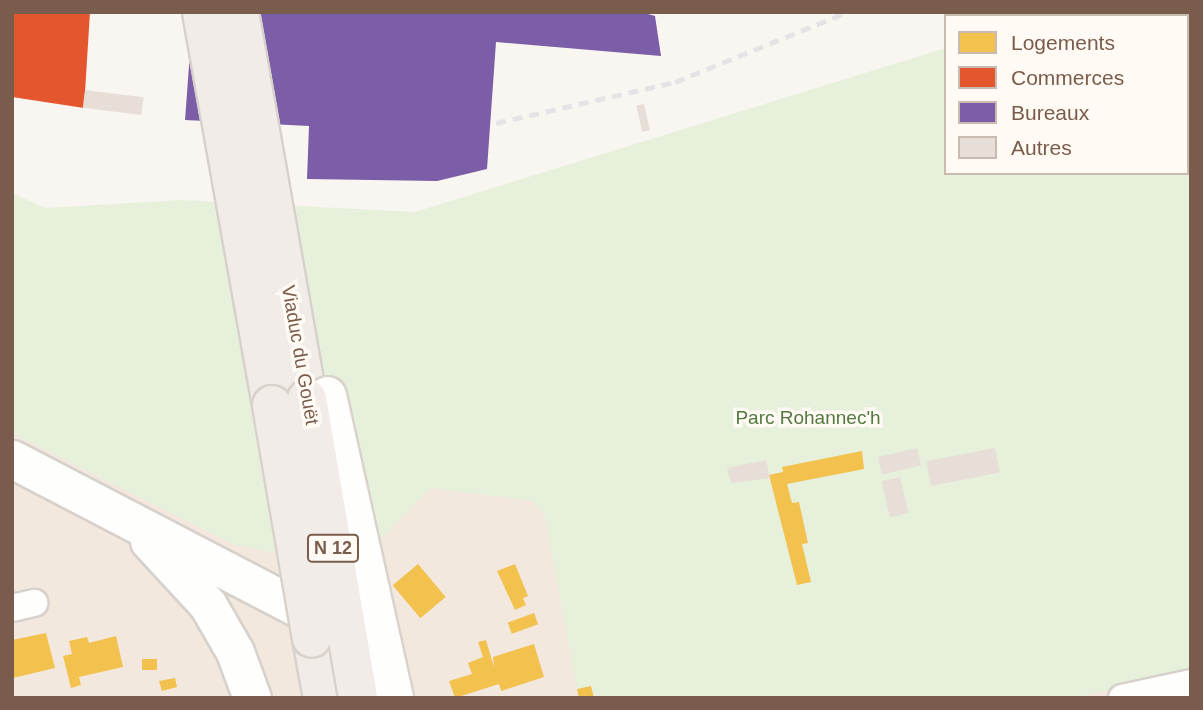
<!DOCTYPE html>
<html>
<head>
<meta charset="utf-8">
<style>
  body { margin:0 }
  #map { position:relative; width:1203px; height:710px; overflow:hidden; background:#f9f5f0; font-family:Arial,sans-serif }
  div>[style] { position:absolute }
  .residential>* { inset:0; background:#f2e8de }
  .green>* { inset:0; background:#e7f0db }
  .homes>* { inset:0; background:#f2c14e; transform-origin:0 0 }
  .shops>* { inset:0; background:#e4572e }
  .offices>* { inset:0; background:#7b5ea7 }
  .building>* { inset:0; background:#e6ded7; transform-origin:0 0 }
  .roads { filter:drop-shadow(2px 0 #d7d1cb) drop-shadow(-2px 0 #d7d1cb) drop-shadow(0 2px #d7d1cb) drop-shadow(0 -2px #d7d1cb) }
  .minor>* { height:26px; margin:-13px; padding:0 13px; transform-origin:13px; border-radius:13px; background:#fefefd }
  .secondary>* { height:37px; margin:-18.5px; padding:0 18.5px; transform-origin:18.5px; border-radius:18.5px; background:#fefefd }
  .trunk>* { height:38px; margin:-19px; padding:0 19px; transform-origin:19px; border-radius:19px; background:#f2ece8 }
  .rail>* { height:5px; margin-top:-2.5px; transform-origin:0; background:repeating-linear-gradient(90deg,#e6e3e7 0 10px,transparent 0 17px) }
  .bridges { filter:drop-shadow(2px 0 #d9d2cb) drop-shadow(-2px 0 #d9d2cb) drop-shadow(0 2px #d9d2cb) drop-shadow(0 -2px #d9d2cb) }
  .secondary-bridge>* { height:37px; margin:-18.5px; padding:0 18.5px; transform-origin:18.5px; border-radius:18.5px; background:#fefefd }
  .trunk-bridge>* { height:38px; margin:-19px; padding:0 19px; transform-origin:19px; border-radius:19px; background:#f2ece8 }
  span { translate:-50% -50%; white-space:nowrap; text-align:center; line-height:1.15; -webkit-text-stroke:7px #fffaf3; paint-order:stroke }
  .shield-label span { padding:2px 5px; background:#fffaf3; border:2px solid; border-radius:5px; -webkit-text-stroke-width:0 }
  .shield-label { font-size:18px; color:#7a5c4d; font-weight:700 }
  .street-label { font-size:19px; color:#7a5c4d }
  .park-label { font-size:19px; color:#537a41 }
  .frame { position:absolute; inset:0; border:14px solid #7a5c4d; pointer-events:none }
  .legend { position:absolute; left:944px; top:14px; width:245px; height:161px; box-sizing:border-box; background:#fffaf3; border:2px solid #cabbb1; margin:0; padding:9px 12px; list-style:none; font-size:21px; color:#7a5c4d }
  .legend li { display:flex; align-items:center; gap:14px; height:35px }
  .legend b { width:35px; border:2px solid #cabbb1 }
</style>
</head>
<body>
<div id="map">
  <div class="residential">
    <i style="clip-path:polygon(12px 433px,99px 476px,351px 568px,431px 487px,1191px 547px,1191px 698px,12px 698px)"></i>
  </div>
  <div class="green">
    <i style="clip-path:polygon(1062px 12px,1191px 12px,1191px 671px,1074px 698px,579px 698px,544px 513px,532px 501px,431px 488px,351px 569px,233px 544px,12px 433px,12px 193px,46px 208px,181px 200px,415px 212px,946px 48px,946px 173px,1187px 173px,1187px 16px,1050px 16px)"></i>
  </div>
  <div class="homes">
    <i style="clip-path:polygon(862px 451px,864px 469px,787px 484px,792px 503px,799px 502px,808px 543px,802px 544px,811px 582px,797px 585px,769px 475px,783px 472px,782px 467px)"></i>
    <i style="left:418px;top:564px;width:43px;height:33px;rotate:50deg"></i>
    <i style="clip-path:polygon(515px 564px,528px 596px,523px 598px,526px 605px,515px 610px,497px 571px)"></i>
    <i style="left:534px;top:613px;width:12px;height:28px;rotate:70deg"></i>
    <i style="clip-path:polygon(46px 633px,55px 668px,13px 678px,12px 640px)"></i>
    <i style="clip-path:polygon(116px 636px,123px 667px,79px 677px,81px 685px,71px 688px,63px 656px,72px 654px,69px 641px,87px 637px,89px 643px)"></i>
    <i style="clip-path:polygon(486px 640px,494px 667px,493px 657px,534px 644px,544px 677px,501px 691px,499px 684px,455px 698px,449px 681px,472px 674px,468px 663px,483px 657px,478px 642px)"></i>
    <i style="left:157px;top:659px;width:11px;height:15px;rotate:90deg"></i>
    <i style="clip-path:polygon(175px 678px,177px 687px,162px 691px,159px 681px)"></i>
    <i style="clip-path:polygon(591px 686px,594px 698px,579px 698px,577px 689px)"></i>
  </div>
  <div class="shops">
    <i style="clip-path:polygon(12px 12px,90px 12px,84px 108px,12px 97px)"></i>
  </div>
  <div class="offices">
    <i style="clip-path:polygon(193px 12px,641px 12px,655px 16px,661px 56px,496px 42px,487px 169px,437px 181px,307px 179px,309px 126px,185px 120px)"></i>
  </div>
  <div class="building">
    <i style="left:85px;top:90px;width:59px;height:18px;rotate:7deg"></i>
    <i style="left:644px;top:104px;width:27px;height:8px;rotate:77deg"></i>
    <i style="left:917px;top:448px;width:18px;height:40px;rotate:77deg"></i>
    <i style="left:995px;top:448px;width:25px;height:70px;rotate:79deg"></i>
    <i style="clip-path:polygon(766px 460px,770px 478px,731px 483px,727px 468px)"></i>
    <i style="left:900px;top:477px;width:37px;height:19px;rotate:77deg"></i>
  </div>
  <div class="roads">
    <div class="minor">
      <i style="left:12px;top:608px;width:23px;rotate:-13deg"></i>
      <i style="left:1122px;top:698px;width:71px;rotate:-12.3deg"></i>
    </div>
    <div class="secondary">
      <i style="left:12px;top:459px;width:360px;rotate:27.5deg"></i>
      <i style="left:149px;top:541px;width:87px;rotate:47.3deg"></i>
      <i style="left:208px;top:605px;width:54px;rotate:60.1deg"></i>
      <i style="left:235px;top:652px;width:49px;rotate:69.7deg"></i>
    </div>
    <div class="trunk">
      <i style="left:202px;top:12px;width:399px;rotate:79.9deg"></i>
      <i style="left:239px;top:12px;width:393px;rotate:80deg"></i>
      <i style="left:312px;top:638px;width:61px;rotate:79.6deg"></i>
    </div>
  </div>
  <div class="rail">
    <i style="left:496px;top:123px;width:184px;rotate:-12.9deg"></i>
    <i style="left:675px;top:82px;width:186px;rotate:-22.1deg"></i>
  </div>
  <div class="bridges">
    <div class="secondary-bridge">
      <i style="left:327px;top:395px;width:310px;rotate:77.5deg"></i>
    </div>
    <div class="trunk-bridge">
      <i style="left:307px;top:399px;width:303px;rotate:80.3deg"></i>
      <i style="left:272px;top:405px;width:236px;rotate:80.3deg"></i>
    </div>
  </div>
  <div class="shield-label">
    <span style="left:333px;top:548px">N 12</span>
  </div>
  <div class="street-label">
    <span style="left:300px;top:355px;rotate:80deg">Viaduc du Gouët</span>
  </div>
  <div class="park-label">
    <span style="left:808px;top:418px">Parc Rohannec'h</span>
  </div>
  <div class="frame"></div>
  <ul class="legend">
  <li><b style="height:19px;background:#f2c14e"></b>Logements</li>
  <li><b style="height:19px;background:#e4572e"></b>Commerces</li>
  <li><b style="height:19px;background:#7b5ea7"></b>Bureaux</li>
  <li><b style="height:19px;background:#e6ded7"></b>Autres</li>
  </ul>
</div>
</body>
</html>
